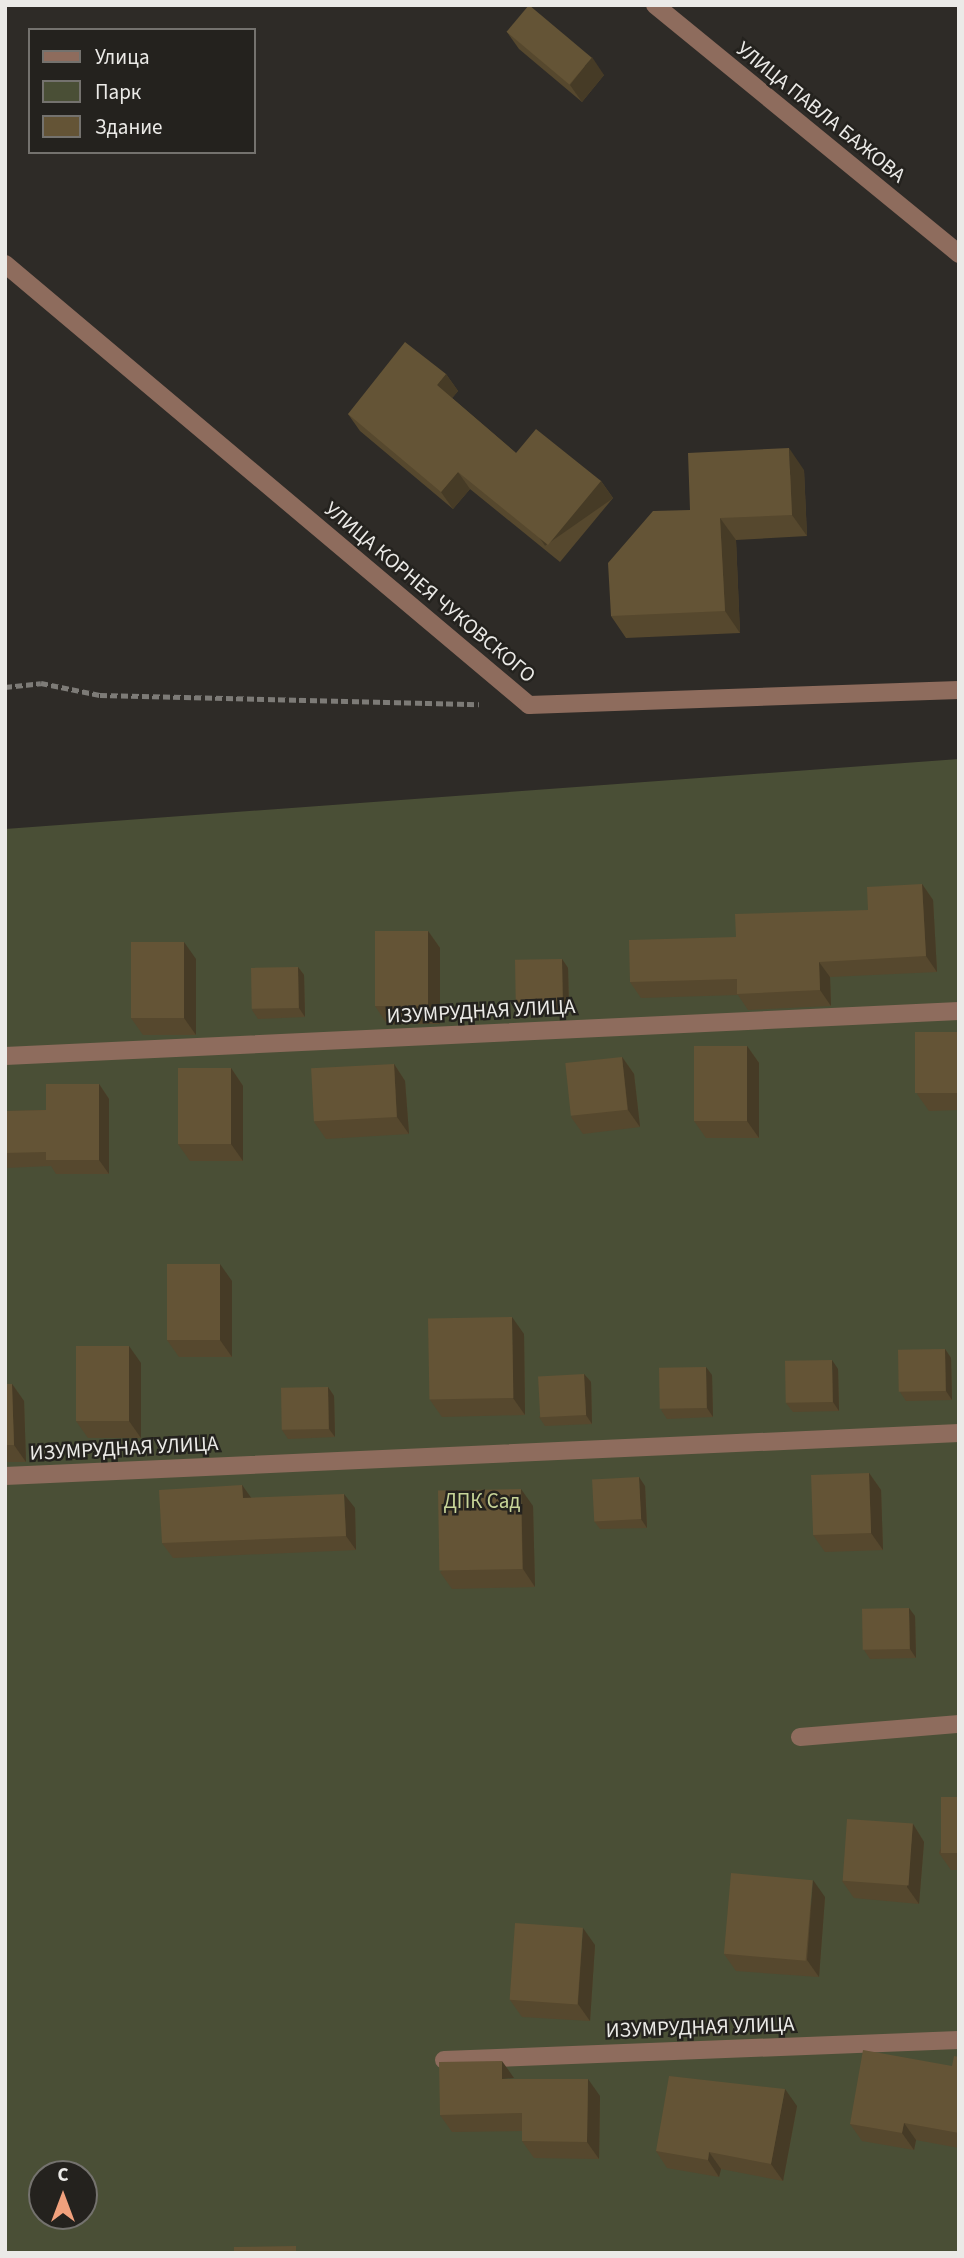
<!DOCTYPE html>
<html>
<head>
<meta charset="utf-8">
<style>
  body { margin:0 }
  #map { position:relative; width:964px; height:2258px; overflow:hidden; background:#2e2b27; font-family:"Source Sans 3",sans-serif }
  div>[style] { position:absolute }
  .green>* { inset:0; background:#4a4f36 }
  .path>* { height:4.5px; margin-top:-2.25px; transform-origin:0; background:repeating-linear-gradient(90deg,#7d7b77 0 7px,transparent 0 10.5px) }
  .minor>* { height:18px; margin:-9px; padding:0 9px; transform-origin:9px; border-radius:9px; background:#8e6c5d }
  .wall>* { inset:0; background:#56482e }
  .shaded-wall>* { inset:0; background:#463b26; transform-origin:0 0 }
  .building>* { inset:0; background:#645436; transform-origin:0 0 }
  span { translate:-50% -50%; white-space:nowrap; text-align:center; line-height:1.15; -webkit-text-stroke:5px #24221e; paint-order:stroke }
  .street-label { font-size:21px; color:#ebeae7 }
  .park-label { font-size:21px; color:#c8d599 }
  .frame { position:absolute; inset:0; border:7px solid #ebeae7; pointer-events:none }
  .legend { position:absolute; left:28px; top:28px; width:228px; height:126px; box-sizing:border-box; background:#24221e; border:2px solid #74726e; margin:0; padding:9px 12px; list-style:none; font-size:21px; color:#ebeae7 }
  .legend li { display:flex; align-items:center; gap:14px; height:35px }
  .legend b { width:35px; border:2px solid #74726e }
  .north { position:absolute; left:28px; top:2160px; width:70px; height:70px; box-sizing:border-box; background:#24221e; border:2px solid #74726e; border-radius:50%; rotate:0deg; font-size:19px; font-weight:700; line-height:28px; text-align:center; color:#ebeae7 }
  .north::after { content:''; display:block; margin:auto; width:24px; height:32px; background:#f1a17d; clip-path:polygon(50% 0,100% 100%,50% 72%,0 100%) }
</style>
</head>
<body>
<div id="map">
  <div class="green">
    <i style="clip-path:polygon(evenodd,959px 759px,959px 2253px,5px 2253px,5px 829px,959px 759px,42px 2174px,84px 2174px,84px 2216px,42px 2216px,42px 2174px)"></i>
  </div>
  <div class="path">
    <i style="left:5px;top:687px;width:36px;rotate:-6deg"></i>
    <i style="left:41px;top:683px;width:60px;rotate:11.5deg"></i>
    <i style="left:100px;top:695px;width:379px;rotate:1.4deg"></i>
  </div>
  <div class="minor">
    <i style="left:655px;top:5px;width:393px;rotate:39.3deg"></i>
    <i style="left:5px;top:264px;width:685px;rotate:40.08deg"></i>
    <i style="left:529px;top:705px;width:430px;rotate:-2deg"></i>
    <i style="left:5px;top:1056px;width:955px;rotate:-2.7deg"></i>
    <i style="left:5px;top:1476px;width:955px;rotate:-2.58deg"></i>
    <i style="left:800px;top:1737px;width:160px;rotate:-4.7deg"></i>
    <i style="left:444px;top:2060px;width:515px;rotate:-2.22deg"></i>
  </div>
  <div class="wall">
    <i style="clip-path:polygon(507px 32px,604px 75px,582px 102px,519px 49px)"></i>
    <i style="clip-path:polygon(446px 374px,458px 391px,452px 398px,516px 453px,601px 481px,613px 498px,560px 562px,470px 489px,453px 509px,360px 431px,348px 414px)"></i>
    <i style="clip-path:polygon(804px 470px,807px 536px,736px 540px,740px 633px,626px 638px,611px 616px,690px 510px)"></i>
    <i style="clip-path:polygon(922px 884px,933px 900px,937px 972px,830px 977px,831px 1006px,748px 1010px,738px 995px,641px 998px,630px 982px,736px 937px,868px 910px)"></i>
    <i style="clip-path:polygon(428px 931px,440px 948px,440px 1024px,387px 1024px,375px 1006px)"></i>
    <i style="clip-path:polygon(196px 959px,196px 1035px,143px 1035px,131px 1018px)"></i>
    <i style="clip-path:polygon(562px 959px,568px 968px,569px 1010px,523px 1011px,516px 1002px)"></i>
    <i style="clip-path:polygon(298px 967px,304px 975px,305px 1017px,258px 1019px,252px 1010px)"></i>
    <i style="clip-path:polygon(959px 1032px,959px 1110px,929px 1111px,917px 1094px)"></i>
    <i style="clip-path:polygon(747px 1046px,759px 1063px,759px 1138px,706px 1138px,694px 1121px)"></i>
    <i style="clip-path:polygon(622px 1057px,634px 1074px,640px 1127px,583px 1134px,571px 1117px)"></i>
    <i style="clip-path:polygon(394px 1064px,405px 1081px,409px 1134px,326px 1139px,314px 1122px)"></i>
    <i style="clip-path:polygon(231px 1068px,243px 1086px,243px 1161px,190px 1161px,178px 1144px)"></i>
    <i style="clip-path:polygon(99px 1084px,109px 1099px,109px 1174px,56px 1174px,51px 1166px,5px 1168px,5px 1111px,46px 1110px)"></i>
    <i style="clip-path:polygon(232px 1281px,232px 1357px,179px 1357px,167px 1340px)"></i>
    <i style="clip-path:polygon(524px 1334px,525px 1415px,442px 1417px,430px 1400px)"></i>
    <i style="clip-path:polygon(945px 1349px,951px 1358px,952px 1400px,906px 1401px,900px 1392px)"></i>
    <i style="clip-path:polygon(141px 1363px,141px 1438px,88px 1438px,76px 1421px)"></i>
    <i style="clip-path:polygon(838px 1369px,839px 1411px,793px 1412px,786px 1403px)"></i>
    <i style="clip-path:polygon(584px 1374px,591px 1382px,592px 1424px,545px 1426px,539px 1417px)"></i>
    <i style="clip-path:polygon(712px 1375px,713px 1417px,667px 1419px,661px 1410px)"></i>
    <i style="clip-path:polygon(5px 1384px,12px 1384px,24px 1401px,26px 1462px,5px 1462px)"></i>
    <i style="clip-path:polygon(328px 1387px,334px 1396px,335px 1437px,288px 1439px,282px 1430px)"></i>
    <i style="clip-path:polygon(869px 1473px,881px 1490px,883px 1550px,825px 1552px,813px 1535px)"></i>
    <i style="clip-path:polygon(242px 1485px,251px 1498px,355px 1508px,356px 1550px,173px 1558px,162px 1543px)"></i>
    <i style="clip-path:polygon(645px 1486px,647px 1528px,600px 1529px,594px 1521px)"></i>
    <i style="clip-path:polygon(533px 1506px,535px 1587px,452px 1589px,440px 1572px)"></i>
    <i style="clip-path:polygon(915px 1616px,916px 1658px,870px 1659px,864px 1650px)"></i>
    <i style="clip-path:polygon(959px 1797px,959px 1870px,951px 1870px,939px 1853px)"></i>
    <i style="clip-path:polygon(913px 1824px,924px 1842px,919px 1904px,854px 1898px,842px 1881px)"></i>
    <i style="clip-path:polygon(825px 1897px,819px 1977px,736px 1971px,724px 1954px)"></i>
    <i style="clip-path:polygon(595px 1945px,590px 2021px,522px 2017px,510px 2000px)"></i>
    <i style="clip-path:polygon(959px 2057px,959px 2148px,916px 2140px,914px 2150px,862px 2141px,850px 2124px,952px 2066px)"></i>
    <i style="clip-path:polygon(514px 2079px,600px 2096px,599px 2159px,534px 2158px,522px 2141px,522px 2131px,452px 2132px,440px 2115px)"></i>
    <i style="clip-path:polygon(797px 2106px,783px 2181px,721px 2169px,719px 2177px,667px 2168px,656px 2151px)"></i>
  </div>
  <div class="shaded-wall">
    <i style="clip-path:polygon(592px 57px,604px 75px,582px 102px,570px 85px)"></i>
    <i style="clip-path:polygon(446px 374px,458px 391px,449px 402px,437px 385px)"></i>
    <i style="clip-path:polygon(789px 448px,804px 470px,807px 536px,792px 515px)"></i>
    <i style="clip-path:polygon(458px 472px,470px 489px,453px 509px,441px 492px)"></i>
    <i style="left:601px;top:481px;width:21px;height:83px;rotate:55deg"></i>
    <i style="clip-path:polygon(720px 518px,736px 540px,740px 633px,725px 611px)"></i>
    <i style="clip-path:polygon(922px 884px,933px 900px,937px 972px,926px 956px)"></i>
    <i style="clip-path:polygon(428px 931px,440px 948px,440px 1024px,428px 1006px)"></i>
    <i style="clip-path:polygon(184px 942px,196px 959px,196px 1035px,184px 1018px)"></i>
    <i style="clip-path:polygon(562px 959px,568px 968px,569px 1010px,563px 1001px)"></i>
    <i style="left:5px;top:962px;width:4px;height:75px;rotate:56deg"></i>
    <i style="clip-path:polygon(819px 962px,830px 977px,831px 1006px,820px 990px)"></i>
    <i style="clip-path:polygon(298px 967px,304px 975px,305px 1017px,299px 1008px)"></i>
    <i style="clip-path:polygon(747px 1046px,759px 1063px,759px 1138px,747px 1121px)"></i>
    <i style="clip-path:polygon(622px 1057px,634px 1074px,640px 1127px,628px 1110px)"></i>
    <i style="clip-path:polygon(394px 1064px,405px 1081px,409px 1134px,397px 1117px)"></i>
    <i style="clip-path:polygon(231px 1068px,243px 1086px,243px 1161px,231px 1144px)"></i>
    <i style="clip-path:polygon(99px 1084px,109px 1099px,109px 1174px,99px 1160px)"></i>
    <i style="clip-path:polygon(220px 1264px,232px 1281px,232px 1357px,220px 1340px)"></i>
    <i style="clip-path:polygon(512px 1317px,524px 1334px,525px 1415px,513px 1398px)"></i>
    <i style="clip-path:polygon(129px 1346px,141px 1363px,141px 1438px,129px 1421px)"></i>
    <i style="clip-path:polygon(945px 1349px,951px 1358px,952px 1400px,946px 1391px)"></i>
    <i style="clip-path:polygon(832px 1360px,838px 1369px,839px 1411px,833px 1402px)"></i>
    <i style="clip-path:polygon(706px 1367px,712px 1375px,713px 1417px,707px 1408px)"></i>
    <i style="clip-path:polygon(584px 1374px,591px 1382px,592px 1424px,586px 1415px)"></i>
    <i style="clip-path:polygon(12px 1384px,24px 1401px,26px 1462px,14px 1445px)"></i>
    <i style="clip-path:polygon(328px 1387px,334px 1396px,335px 1437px,329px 1429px)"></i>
    <i style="clip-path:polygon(869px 1473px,881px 1490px,883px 1550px,871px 1533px)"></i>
    <i style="clip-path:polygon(639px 1477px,645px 1486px,647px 1528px,641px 1519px)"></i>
    <i style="clip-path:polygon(242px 1485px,252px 1499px,243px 1498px)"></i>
    <i style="clip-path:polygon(521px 1489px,533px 1506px,535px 1587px,523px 1569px)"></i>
    <i style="clip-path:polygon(344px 1494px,355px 1508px,356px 1550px,346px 1536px)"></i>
    <i style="clip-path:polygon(909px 1608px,915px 1616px,916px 1658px,910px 1649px)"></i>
    <i style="clip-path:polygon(913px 1824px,924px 1842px,919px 1904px,907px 1887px)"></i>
    <i style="clip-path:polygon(813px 1880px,825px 1897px,819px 1977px,807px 1960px)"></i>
    <i style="clip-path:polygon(583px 1928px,595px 1945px,590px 2021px,578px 2004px)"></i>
    <i style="clip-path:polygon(502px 2061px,514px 2078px,502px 2079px)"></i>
    <i style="clip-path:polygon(588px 2079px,600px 2096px,599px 2159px,587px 2142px)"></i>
    <i style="clip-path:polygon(785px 2089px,797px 2106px,783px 2181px,771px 2164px)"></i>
    <i style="clip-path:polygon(904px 2123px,916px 2140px,914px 2150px,902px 2133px)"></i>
    <i style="clip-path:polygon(709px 2152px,721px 2169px,719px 2177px,708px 2160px)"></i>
  </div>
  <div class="building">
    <i style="left:529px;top:5px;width:82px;height:35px;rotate:40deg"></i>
    <i style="clip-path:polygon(405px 342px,446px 374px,437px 385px,516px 453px,536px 429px,601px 481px,548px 545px,458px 472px,441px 492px,348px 414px)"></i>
    <i style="clip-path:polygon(789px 448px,792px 515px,720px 518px,725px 611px,611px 616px,608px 563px,653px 511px,690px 510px,688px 453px)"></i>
    <i style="clip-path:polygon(922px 884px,926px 956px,819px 962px,820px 990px,737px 994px,737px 979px,630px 982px,629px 940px,736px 937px,735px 914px,868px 910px,867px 887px)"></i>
    <i style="left:375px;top:931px;width:53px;height:75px"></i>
    <i style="left:131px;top:942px;width:53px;height:76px"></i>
    <i style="left:562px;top:959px;width:42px;height:47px;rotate:89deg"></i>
    <i style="left:298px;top:967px;width:41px;height:47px;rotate:89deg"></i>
    <i style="left:959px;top:1032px;width:61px;height:44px;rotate:90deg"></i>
    <i style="left:694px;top:1046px;width:53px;height:75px"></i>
    <i style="left:622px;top:1057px;width:53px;height:57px;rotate:84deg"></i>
    <i style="left:394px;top:1064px;width:53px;height:83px;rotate:87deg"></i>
    <i style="left:178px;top:1068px;width:53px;height:76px"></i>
    <i style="clip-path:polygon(46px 1084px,99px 1084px,99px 1160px,46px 1160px,46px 1152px,5px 1153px,5px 1111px,46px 1110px)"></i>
    <i style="left:167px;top:1264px;width:53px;height:76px"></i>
    <i style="left:512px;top:1317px;width:81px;height:84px;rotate:89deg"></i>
    <i style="left:76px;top:1346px;width:53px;height:75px"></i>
    <i style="left:945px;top:1349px;width:42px;height:47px;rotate:89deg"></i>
    <i style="left:832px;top:1360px;width:42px;height:47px;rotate:89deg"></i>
    <i style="left:706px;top:1367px;width:41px;height:47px;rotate:89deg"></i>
    <i style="left:584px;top:1374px;width:41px;height:46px;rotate:87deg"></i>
    <i style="clip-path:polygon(5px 1384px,12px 1384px,14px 1445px,5px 1445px)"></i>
    <i style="left:328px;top:1387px;width:42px;height:47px;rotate:89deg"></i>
    <i style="left:869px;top:1473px;width:60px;height:58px;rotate:88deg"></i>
    <i style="left:639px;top:1477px;width:42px;height:47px;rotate:87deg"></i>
    <i style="clip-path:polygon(242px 1485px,243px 1498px,344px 1494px,346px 1536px,162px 1543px,159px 1490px)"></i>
    <i style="left:521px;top:1489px;width:80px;height:83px;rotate:89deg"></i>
    <i style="left:909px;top:1608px;width:41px;height:47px;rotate:89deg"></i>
    <i style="left:941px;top:1797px;width:18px;height:56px"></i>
    <i style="left:847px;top:1819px;width:66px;height:62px;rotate:4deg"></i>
    <i style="left:731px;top:1873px;width:82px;height:81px;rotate:5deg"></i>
    <i style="left:515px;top:1923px;width:68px;height:77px;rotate:4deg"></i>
    <i style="clip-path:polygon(863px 2050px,952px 2066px,954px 2056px,959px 2057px,959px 2133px,904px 2123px,902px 2133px,850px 2124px)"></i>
    <i style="clip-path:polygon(502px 2061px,502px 2079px,588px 2079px,587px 2142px,522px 2141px,522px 2113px,440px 2115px,439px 2062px)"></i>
    <i style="clip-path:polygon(669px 2076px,785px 2089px,771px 2164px,709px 2152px,708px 2160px,656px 2151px)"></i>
    <i style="clip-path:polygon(296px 2246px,296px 2253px,234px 2253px,234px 2247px)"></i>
  </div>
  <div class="street-label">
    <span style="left:821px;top:112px;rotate:39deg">УЛИЦА ПАВЛА БАЖОВА</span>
    <span style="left:430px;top:592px;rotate:40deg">УЛИЦА КОРНЕЯ ЧУКОВСКОГО</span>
    <span style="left:481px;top:1011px;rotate:-3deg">ИЗУМРУДНАЯ УЛИЦА</span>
    <span style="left:124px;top:1448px;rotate:-3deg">ИЗУМРУДНАЯ УЛИЦА</span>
    <span style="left:700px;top:2027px;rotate:-2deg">ИЗУМРУДНАЯ УЛИЦА</span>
  </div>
  <div class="park-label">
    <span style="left:482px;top:1501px">ДПК Сад</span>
  </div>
  <div class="frame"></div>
  <ul class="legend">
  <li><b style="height:9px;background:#8e6c5d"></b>Улица</li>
  <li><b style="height:19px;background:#4a4f36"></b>Парк</li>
  <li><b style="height:19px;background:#645436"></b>Здание</li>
  </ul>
  <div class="north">С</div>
</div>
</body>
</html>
